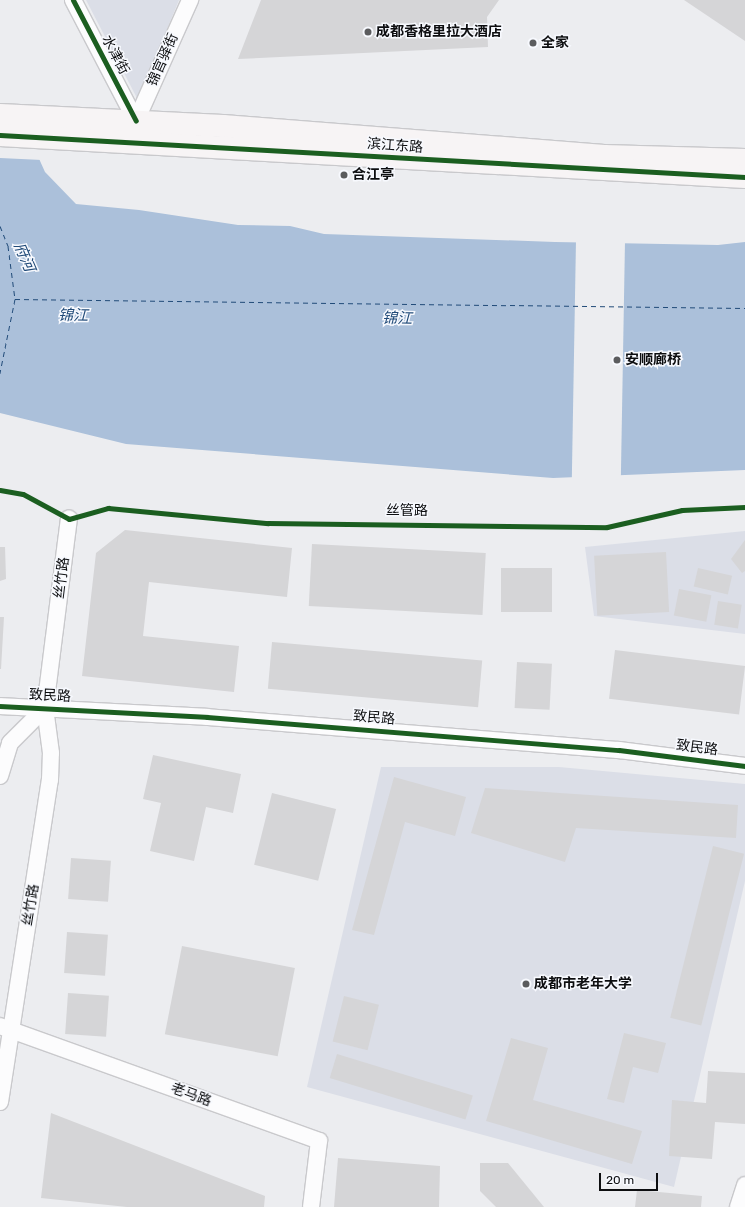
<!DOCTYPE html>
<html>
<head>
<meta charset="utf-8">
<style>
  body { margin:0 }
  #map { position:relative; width:745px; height:1207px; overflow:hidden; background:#ecedf0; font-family:Rubik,"Noto Sans SC",sans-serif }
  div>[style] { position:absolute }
  .built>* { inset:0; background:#dbdee7 }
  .water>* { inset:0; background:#abc0da }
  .pier>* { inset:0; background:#ecedf0; transform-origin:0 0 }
  .ferry>* { height:1px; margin-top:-0.5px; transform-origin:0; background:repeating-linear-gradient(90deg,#204a78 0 5px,transparent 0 9px) }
  .building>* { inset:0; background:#d5d5d7; transform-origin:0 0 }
  .roads { filter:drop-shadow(1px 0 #c9c9cc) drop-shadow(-1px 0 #c9c9cc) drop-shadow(0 1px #c9c9cc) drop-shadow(0 -1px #c9c9cc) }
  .minor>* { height:16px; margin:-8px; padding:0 8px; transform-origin:8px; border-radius:8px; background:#fcfcfd }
  .secondary>* { height:22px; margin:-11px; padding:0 11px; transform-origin:11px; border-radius:11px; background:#f7f4f5 }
  .cycleway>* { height:5px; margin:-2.5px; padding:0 2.5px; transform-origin:2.5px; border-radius:2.5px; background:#1b5e20 }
  .dots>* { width:11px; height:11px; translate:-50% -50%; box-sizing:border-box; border:2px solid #f7f9fe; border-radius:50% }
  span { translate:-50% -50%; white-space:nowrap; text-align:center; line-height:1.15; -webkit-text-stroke:3px #f7f9fe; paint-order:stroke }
  .poi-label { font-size:14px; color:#0d0e10; font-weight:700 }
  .left { translate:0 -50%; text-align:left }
  .street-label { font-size:14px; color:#0d0e10 }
  .water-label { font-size:15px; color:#204a78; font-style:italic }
  .scale { position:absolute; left:599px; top:1173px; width:59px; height:18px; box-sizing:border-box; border:2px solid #0d0e10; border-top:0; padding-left:5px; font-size:12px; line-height:14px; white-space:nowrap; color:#0d0e10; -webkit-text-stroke:3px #f7f9fe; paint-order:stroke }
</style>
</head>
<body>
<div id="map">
  <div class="built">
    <i style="clip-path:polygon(86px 0,179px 0,138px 100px)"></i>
    <i style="clip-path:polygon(745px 531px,745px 634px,594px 616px,585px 547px)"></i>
    <i style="clip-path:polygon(381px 767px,559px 767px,745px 784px,745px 881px,674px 1187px,307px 1087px)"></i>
  </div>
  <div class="water">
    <i style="clip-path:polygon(0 72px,45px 172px,76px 204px,139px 210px,238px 225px,290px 226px,324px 234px,555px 242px,718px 245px,745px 242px,745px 470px,553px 478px,126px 444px,0 413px)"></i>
  </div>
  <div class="pier">
    <i style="clip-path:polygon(0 70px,2px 71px,42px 160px,0 158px)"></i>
    <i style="left:576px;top:240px;width:49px;height:239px;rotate:1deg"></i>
  </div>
  <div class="ferry">
    <i style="left:0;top:226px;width:22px;rotate:68deg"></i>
    <i style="left:8px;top:246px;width:53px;rotate:82.5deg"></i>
    <i style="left:15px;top:299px;width:76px;rotate:101.5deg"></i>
    <i style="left:15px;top:299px;width:730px;rotate:0.71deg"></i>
  </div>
  <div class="building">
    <i style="clip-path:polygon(261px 0,499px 0,487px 17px,488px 47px,238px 59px)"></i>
    <i style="clip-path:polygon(684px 0,745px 0,745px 41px)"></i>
    <i style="clip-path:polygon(125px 530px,292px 548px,287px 597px,149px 582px,143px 636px,239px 646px,234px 692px,82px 676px,96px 553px)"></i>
    <i style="clip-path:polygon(745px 540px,745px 571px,742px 573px,731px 559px)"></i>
    <i style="left:312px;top:544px;width:174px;height:62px;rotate:3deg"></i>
    <i style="clip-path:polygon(0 547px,5px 547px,6px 579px,0 581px)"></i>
    <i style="left:666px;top:552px;width:60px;height:72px;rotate:87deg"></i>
    <i style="left:552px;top:568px;width:44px;height:51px;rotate:90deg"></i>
    <i style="left:698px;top:568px;width:35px;height:19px;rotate:13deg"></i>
    <i style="left:679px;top:589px;width:33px;height:27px;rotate:11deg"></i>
    <i style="left:718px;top:601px;width:24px;height:24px;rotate:9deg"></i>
    <i style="clip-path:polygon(0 617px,4px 617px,1px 669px,0 669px)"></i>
    <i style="left:272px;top:642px;width:211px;height:47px;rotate:5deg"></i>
    <i style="left:615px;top:650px;width:131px;height:49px;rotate:7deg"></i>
    <i style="left:517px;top:662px;width:35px;height:46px;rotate:3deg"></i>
    <i style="clip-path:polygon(153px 755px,241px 774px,233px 813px,206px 807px,194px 861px,150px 851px,161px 803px,143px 799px)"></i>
    <i style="clip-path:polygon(394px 777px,466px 797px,455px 836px,405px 822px,374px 935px,352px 930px)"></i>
    <i style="clip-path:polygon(485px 788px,738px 805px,736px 838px,576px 828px,565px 862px,471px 833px)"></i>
    <i style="left:272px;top:793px;width:66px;height:74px;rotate:14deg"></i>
    <i style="left:713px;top:846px;width:32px;height:177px;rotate:14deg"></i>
    <i style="left:71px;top:858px;width:40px;height:41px;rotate:4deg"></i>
    <i style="left:67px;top:932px;width:41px;height:41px;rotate:4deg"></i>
    <i style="left:182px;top:946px;width:115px;height:90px;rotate:11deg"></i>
    <i style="left:68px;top:993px;width:41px;height:41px;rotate:4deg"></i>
    <i style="left:344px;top:996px;width:36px;height:47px;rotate:14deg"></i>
    <i style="clip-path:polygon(624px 1033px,666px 1043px,658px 1073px,633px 1067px,624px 1103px,607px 1099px)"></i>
    <i style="clip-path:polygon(511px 1038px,548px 1048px,533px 1100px,642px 1131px,632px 1164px,486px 1121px)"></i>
    <i style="left:337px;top:1054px;width:142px;height:25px;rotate:17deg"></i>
    <i style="clip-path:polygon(708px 1071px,745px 1073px,745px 1124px,715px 1122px,712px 1159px,669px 1156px,672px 1100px,706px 1103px)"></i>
    <i style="clip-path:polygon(51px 1113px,265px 1196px,264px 1207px,127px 1207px,41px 1198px)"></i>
    <i style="clip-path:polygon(338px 1158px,440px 1166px,439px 1207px,334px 1207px)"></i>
    <i style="clip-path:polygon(480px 1163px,508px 1163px,544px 1207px,496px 1207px,480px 1191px)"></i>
    <i style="clip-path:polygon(637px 1190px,702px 1196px,701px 1207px,635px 1207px)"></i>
  </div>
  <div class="roads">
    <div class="minor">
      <i style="left:73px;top:0;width:136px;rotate:62.5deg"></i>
      <i style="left:136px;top:121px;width:133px;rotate:-65.9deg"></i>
      <i style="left:0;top:706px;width:207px;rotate:3deg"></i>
      <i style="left:207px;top:717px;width:413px;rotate:4.6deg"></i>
      <i style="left:619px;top:750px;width:127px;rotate:7.2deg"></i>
      <i style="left:0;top:776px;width:34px;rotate:-73deg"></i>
      <i style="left:10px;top:743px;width:49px;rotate:-45deg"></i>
      <i style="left:0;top:1026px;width:339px;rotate:19.8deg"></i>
      <i style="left:319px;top:1141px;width:66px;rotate:96.9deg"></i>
      <i style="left:0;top:1102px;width:326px;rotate:-81.2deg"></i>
      <i style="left:50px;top:780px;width:27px;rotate:-88deg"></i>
      <i style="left:51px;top:753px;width:45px;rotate:-97.6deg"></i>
      <i style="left:45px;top:708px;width:191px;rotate:-82.8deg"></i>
      <i style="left:738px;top:1207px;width:23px;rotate:-72deg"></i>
    </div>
    <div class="secondary">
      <i style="left:0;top:115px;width:223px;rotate:2.8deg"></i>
      <i style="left:223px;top:126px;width:382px;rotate:4.5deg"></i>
      <i style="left:604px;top:156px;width:141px;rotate:1.6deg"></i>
      <i style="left:0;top:135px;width:746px;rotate:3.23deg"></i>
    </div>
  </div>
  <div class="cycleway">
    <i style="left:73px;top:0;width:136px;rotate:62.5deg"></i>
    <i style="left:0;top:135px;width:746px;rotate:3.23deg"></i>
    <i style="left:0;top:490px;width:23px;rotate:10deg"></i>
    <i style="left:23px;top:494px;width:52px;rotate:28.5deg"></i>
    <i style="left:69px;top:519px;width:41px;rotate:-15.8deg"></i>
    <i style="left:108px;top:508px;width:161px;rotate:5.4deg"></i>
    <i style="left:268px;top:523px;width:339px;rotate:0.7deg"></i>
    <i style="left:607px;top:527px;width:77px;rotate:-12.8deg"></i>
    <i style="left:682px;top:510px;width:63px;rotate:-2.7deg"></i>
    <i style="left:0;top:706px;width:207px;rotate:3deg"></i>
    <i style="left:207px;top:717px;width:413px;rotate:4.6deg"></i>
    <i style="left:619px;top:750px;width:127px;rotate:7.2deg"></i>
  </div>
  <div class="dots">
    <i style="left:368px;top:32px;background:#5b5c5e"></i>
    <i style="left:533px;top:43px;background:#5b5c5e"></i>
    <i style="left:344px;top:175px;background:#5b5c5e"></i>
    <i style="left:617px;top:360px;background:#5b5c5e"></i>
    <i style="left:526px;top:984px;background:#5b5c5e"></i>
  </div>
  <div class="poi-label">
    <span class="left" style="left:376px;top:32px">成都香格里拉大酒店</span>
    <span class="left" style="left:541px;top:43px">全家</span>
    <span class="left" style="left:352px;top:175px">合江亭</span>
    <span class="left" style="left:625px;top:360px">安顺廊桥</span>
    <span class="left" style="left:534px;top:984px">成都市老年大学</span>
  </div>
  <div class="street-label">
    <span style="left:115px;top:55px;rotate:62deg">水津街</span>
    <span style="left:163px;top:60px;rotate:-66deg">锦官驿街</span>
    <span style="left:395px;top:146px;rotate:4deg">滨江东路</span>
    <span style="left:407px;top:511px">丝管路</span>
    <span style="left:62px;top:578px;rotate:-83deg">丝竹路</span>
    <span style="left:50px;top:696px;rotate:3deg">致民路</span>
    <span style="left:374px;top:718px;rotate:5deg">致民路</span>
    <span style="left:697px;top:748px;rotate:7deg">致民路</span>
    <span style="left:31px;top:905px;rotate:-81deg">丝竹路</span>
    <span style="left:191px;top:1095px;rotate:20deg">老马路</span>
  </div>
  <div class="water-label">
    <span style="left:24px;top:257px;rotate:67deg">府河</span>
    <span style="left:73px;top:316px;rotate:1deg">锦江</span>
    <span style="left:397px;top:319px;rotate:1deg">锦江</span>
  </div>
  <div class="scale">20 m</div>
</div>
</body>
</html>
